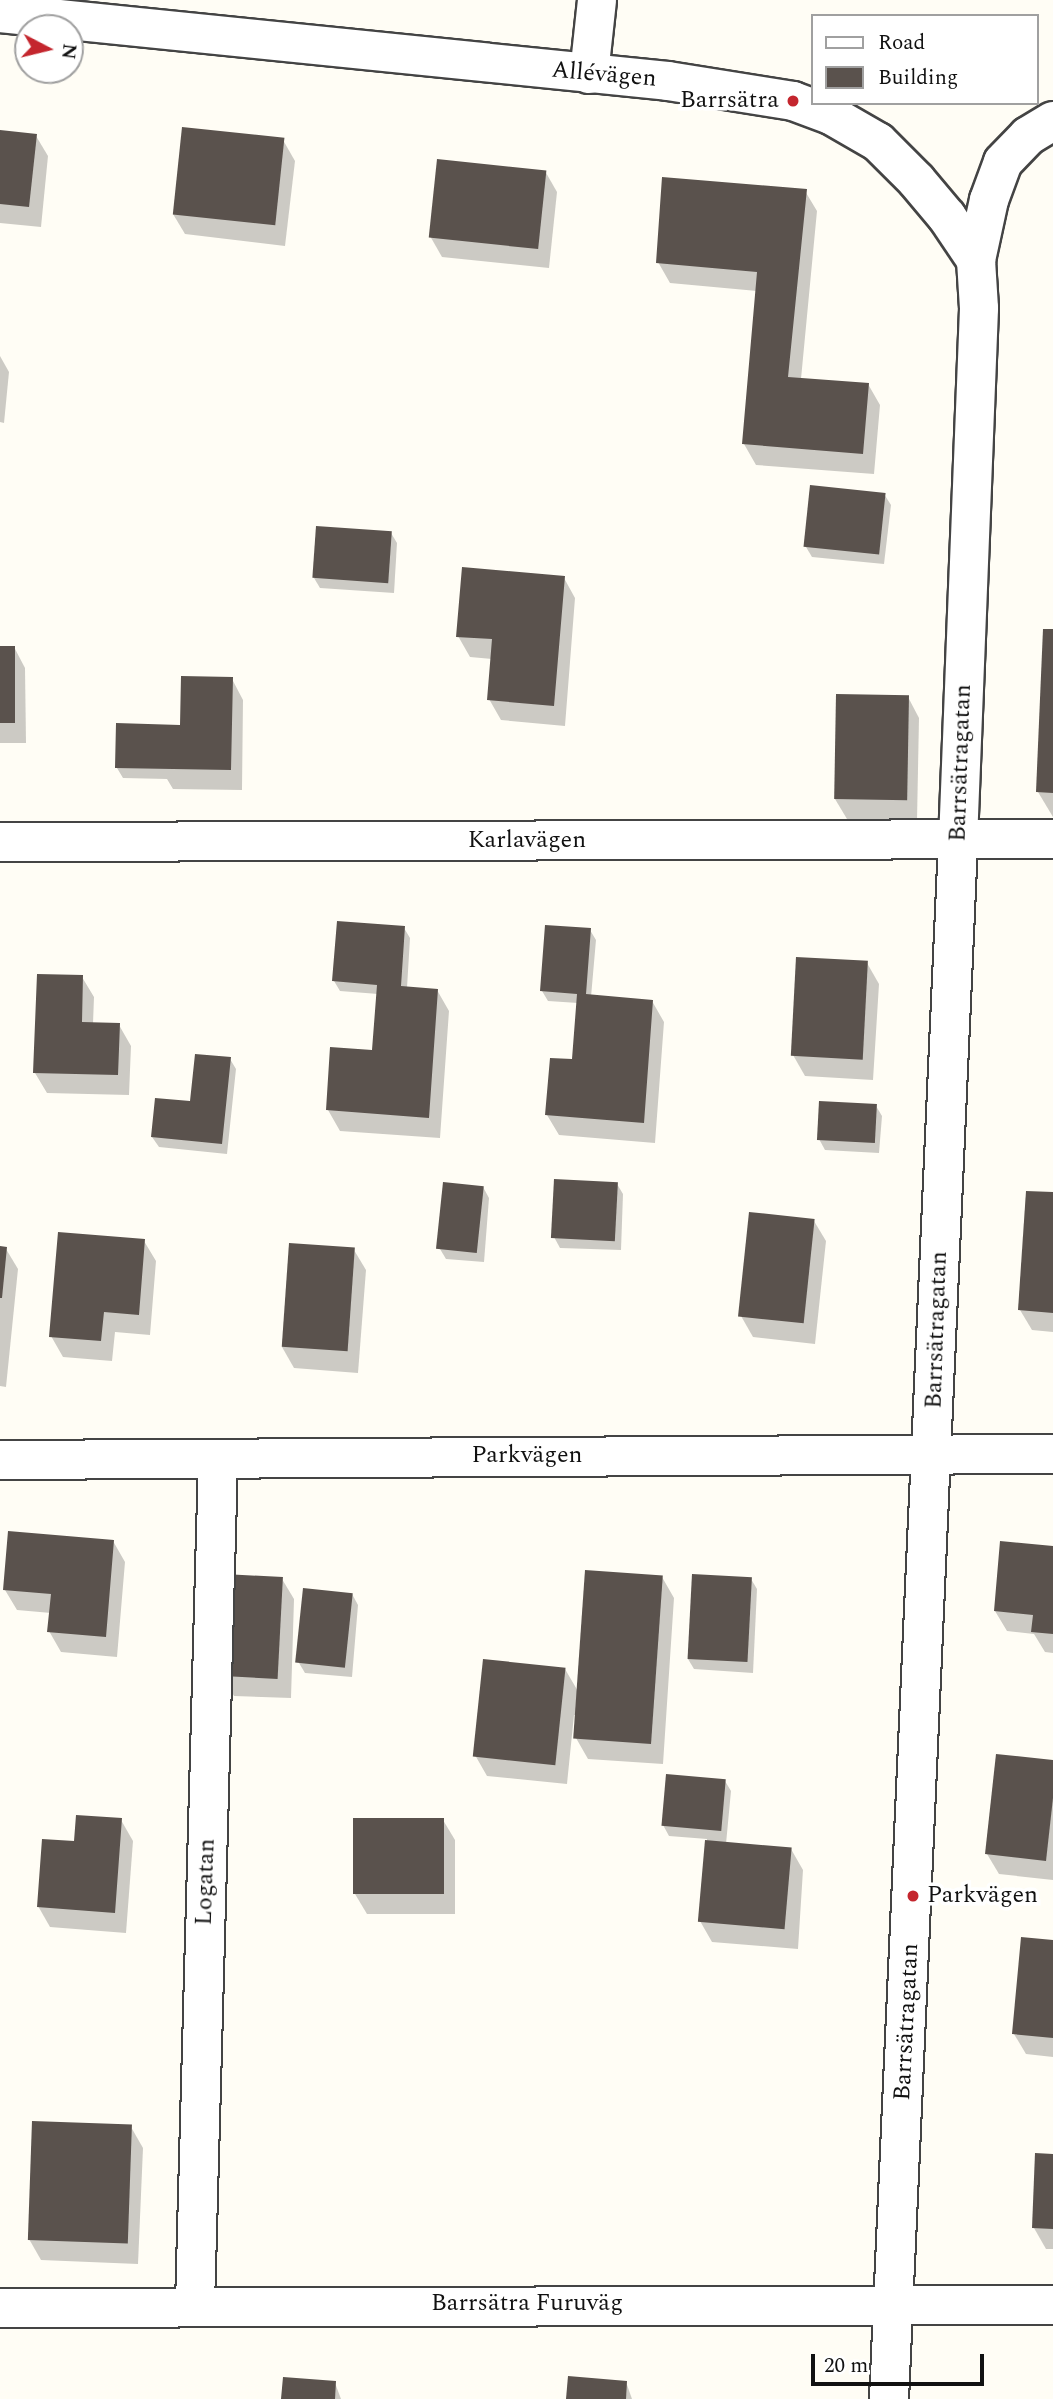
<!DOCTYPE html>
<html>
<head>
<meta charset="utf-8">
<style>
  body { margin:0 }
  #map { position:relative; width:1053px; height:2399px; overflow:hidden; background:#fffdf5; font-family:Spectral,serif }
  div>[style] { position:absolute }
  .shadow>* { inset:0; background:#0003 }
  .building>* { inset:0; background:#5a524d; transform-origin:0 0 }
  .roads { filter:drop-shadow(2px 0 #444) drop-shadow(-2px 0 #444) drop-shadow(0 2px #444) drop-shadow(0 -2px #444) }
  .minor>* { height:38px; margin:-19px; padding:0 19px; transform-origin:19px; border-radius:19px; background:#fff }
  .dots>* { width:19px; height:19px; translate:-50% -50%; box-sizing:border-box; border:4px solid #fff; border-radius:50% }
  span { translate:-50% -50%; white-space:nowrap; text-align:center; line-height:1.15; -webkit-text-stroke:7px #fff; paint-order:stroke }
  .street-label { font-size:24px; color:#111 }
  .poi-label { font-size:24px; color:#111 }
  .right { translate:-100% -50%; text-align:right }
  .left { translate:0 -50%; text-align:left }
  .legend { position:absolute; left:811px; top:14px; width:228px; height:91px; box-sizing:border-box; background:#fff; border:2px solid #a0a0a0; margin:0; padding:9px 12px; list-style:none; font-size:21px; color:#111 }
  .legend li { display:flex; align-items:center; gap:14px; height:35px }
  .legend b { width:35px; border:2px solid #a0a0a0 }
  .north { position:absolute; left:14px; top:14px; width:70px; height:70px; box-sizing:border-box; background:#fff; border:2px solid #a0a0a0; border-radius:50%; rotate:97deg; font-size:19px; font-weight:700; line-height:28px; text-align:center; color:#111 }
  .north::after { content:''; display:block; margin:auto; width:24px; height:32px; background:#c4262e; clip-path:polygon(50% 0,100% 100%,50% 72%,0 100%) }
  .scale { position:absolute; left:811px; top:2354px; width:173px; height:32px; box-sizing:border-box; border:4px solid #111; border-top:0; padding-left:9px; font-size:21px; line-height:24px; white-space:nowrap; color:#111; -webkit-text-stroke:5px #fff; paint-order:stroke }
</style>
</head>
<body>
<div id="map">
  <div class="shadow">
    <i style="clip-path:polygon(0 132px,36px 136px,48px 156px,41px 227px,0 223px)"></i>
    <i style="clip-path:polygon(283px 140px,295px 161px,285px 246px,185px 234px,173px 214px)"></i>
    <i style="clip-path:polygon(545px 171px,557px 192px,549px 268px,442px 257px,430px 236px)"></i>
    <i style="clip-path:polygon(805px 191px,817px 211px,801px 379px,868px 384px,880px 405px,874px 474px,756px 465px,744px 444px,757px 291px,670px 283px,658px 262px)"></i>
    <i style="clip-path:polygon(0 356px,9px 372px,4px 423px,0 422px)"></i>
    <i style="clip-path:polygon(884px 494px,891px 505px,884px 564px,812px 557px,806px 547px)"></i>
    <i style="clip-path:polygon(391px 533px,397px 543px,394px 593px,320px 588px,314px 578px)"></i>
    <i style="clip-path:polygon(564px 578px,575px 598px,565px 726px,501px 720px,489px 699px,492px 659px,470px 657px,458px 636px)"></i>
    <i style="clip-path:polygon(1053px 631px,1053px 817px,1038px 792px)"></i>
    <i style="clip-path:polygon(0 647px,14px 647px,25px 668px,26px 743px,0 743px)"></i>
    <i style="clip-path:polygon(232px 679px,243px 700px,242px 790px,173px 789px,167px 779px,123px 778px,117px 768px,182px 726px)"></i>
    <i style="clip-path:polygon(908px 697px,919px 718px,917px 821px,847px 819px,835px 799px)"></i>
    <i style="clip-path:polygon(404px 928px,410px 938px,407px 988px,437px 990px,449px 1011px,440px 1138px,340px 1131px,328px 1110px,373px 1052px,378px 994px,340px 991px,334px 981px)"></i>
    <i style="clip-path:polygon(590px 930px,596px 940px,591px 997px,652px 1001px,664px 1022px,655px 1143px,559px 1135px,547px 1115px,573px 1061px,578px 1003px,548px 1001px,542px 991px)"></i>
    <i style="clip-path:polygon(867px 963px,879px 984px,873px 1080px,805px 1076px,793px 1055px)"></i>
    <i style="clip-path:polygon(82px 977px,94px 997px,93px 1024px,119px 1025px,131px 1046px,129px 1095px,47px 1093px,35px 1073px)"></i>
    <i style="clip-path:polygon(230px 1059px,236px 1069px,227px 1154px,159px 1147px,152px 1137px,192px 1103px)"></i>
    <i style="clip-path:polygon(876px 1106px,882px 1116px,879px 1153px,825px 1150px,819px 1139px)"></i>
    <i style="clip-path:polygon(617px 1184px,623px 1194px,621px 1250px,560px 1248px,554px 1237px)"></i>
    <i style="clip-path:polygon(483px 1187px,489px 1198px,484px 1262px,446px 1259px,440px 1249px)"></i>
    <i style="clip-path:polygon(1053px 1194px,1053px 1332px,1032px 1330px,1020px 1310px)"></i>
    <i style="clip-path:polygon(814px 1221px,826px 1241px,815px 1344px,753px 1337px,741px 1316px)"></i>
    <i style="clip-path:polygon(144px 1241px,156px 1261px,150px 1335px,115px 1332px,112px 1361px,63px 1357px,51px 1336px)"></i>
    <i style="clip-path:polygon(0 1248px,6px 1249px,18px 1269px,6px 1387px,0 1386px)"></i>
    <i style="clip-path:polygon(354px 1250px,366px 1270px,358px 1373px,294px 1368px,282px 1347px)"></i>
    <i style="clip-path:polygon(113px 1541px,125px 1562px,117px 1657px,61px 1652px,49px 1631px,51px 1613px,17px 1610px,5px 1590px)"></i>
    <i style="clip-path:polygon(1053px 1547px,1053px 1653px,1045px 1652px,1034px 1634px,1007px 1631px,995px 1611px)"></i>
    <i style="clip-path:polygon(662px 1577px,674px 1598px,663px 1764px,588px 1759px,576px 1738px,578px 1715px,574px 1715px,567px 1784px,487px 1776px,475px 1755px,565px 1669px,579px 1693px)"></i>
    <i style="clip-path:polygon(282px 1579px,294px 1599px,291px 1698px,234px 1696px,222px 1675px)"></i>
    <i style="clip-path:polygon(751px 1579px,757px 1589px,753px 1673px,694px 1669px,688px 1659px)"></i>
    <i style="clip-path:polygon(352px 1594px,358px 1605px,352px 1677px,305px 1673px,299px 1663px)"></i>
    <i style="clip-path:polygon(1053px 1762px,1053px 1880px,999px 1874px,987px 1854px)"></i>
    <i style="clip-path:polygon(725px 1781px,731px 1791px,726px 1844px,791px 1849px,803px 1870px,798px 1949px,712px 1942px,700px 1921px,707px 1839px,669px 1836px,663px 1825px)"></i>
    <i style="clip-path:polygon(121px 1820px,133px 1841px,126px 1933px,50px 1927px,38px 1906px,76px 1843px)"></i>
    <i style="clip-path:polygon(443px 1820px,455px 1840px,455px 1914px,367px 1914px,355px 1894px)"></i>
    <i style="clip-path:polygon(1053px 1941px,1053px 2057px,1026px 2054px,1014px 2034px)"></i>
    <i style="clip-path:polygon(131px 2127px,143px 2148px,138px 2264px,41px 2260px,29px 2239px)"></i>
    <i style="clip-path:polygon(1053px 2156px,1053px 2249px,1046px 2249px,1034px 2228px)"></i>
    <i style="clip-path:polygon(626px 2382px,632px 2399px,568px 2399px)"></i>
    <i style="clip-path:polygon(335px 2383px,341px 2399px,283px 2399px)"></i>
  </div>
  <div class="building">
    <i style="left:182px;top:127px;width:103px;height:88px;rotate:6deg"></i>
    <i style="clip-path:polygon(0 130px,37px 134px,29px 207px,0 204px)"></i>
    <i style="left:437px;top:159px;width:110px;height:79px;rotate:6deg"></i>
    <i style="clip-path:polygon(662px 177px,807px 189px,788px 377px,869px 383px,863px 454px,742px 444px,757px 272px,656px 263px)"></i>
    <i style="left:810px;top:485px;width:76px;height:62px;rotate:6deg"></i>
    <i style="left:316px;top:526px;width:76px;height:52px;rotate:4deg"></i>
    <i style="clip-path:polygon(462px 567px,565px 576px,554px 706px,487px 700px,492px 639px,456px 637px)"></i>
    <i style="clip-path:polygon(1043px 629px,1053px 629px,1053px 793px,1036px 792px)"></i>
    <i style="left:0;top:646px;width:15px;height:77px"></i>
    <i style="clip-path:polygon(181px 676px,233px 677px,231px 770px,115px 768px,116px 723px,180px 725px)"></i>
    <i style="left:836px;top:694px;width:73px;height:105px;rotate:1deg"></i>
    <i style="clip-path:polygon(337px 921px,405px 926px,401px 986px,438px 989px,429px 1118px,326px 1110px,330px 1047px,372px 1050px,377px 985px,332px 981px)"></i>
    <i style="clip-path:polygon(545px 925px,591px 928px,586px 994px,653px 1000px,644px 1123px,545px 1115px,550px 1058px,572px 1059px,577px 994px,540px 991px)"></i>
    <i style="left:796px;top:957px;width:72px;height:99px;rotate:3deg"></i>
    <i style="clip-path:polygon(37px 974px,83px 975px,82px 1022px,120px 1023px,118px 1075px,33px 1073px)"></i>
    <i style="clip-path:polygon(195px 1054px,231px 1057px,222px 1144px,151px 1137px,155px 1098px,190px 1101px)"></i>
    <i style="left:819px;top:1101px;width:58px;height:39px;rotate:3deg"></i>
    <i style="left:554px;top:1179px;width:64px;height:59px;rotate:3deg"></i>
    <i style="left:443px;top:1182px;width:41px;height:67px;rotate:6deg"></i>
    <i style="clip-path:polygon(1026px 1191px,1053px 1192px,1053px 1313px,1018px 1310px)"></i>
    <i style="left:749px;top:1212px;width:66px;height:105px;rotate:6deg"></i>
    <i style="clip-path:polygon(58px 1232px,145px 1239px,139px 1315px,104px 1312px,101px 1341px,49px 1337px)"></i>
    <i style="left:289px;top:1243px;width:66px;height:104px;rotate:4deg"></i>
    <i style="clip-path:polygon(0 1246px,7px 1247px,2px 1298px,0 1298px)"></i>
    <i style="clip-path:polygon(8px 1531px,114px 1540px,106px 1637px,47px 1632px,51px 1594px,3px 1590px)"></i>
    <i style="clip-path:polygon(1000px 1541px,1053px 1546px,1053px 1634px,1031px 1632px,1033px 1615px,994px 1611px)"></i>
    <i style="left:585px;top:1570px;width:78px;height:169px;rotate:4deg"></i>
    <i style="left:224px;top:1574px;width:59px;height:102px;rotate:3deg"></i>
    <i style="left:692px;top:1574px;width:60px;height:85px;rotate:3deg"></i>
    <i style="left:303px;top:1588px;width:50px;height:75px;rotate:6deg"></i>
    <i style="left:483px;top:1659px;width:83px;height:98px;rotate:6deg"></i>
    <i style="clip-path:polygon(996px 1754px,1053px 1760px,1053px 1798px,1046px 1861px,985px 1854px)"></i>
    <i style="left:666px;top:1774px;width:60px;height:52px;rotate:5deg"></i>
    <i style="clip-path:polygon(76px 1815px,122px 1818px,115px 1913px,37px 1907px,42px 1839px,74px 1841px)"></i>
    <i style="left:353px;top:1818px;width:91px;height:76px"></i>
    <i style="left:705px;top:1840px;width:87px;height:82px;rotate:5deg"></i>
    <i style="clip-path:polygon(1021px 1937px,1053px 1940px,1053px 2038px,1012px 2034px)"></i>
    <i style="left:32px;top:2121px;width:100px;height:119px;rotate:2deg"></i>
    <i style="clip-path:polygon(1035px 2153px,1053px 2154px,1053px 2229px,1032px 2228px)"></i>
    <i style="clip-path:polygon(568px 2376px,627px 2381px,626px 2399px,566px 2399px)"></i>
    <i style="clip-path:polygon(283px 2377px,336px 2381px,335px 2399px,281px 2399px)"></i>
  </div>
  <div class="roads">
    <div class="minor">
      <i style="left:0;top:13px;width:671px;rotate:5.81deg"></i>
      <i style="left:668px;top:81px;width:127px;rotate:9.1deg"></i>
      <i style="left:793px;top:101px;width:40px;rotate:20.2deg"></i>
      <i style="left:831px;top:115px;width:54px;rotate:29.9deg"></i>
      <i style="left:878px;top:142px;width:54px;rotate:45deg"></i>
      <i style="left:916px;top:180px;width:48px;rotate:50deg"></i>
      <i style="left:947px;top:217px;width:52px;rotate:56deg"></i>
      <i style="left:589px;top:74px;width:74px;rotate:-83.8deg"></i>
      <i style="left:0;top:842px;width:1053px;rotate:-0.16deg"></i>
      <i style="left:0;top:1460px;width:1053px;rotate:-0.33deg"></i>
      <i style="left:195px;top:2305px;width:846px;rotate:-88.44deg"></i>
      <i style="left:0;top:2308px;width:1053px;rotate:-0.16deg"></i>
      <i style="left:889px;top:2399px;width:1560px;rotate:-87.46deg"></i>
      <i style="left:958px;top:841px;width:533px;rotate:-87.74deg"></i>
      <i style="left:979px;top:308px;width:48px;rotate:-93.6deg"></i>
      <i style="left:976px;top:260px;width:61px;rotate:-77.8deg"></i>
      <i style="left:989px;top:200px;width:40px;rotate:-69.8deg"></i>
      <i style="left:1003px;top:162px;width:36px;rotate:-46deg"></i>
      <i style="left:1028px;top:136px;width:29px;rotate:-31deg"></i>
    </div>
  </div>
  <div class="dots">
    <i style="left:793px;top:101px;background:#c4262e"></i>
    <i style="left:913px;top:1896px;background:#c4262e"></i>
  </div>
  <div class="street-label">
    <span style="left:604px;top:75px;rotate:5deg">Allévägen</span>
    <span style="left:961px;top:763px;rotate:-88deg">Barrsätragatan</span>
    <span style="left:527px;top:841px">Karlavägen</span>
    <span style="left:937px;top:1330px;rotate:-88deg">Barrsätragatan</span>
    <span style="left:527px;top:1456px">Parkvägen</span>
    <span style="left:206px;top:1882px;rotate:-88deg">Logatan</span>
    <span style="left:907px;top:2022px;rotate:-87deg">Barrsätragatan</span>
    <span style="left:527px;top:2304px">Barrsätra Furuväg</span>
  </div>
  <div class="poi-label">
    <span class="right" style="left:779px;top:101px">Barrsätra</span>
    <span class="left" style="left:927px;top:1896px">Parkvägen</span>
  </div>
  <ul class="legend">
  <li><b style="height:9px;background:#fff"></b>Road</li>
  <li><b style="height:19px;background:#5a524d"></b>Building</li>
  </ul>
  <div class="north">N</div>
  <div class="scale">20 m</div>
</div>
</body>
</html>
